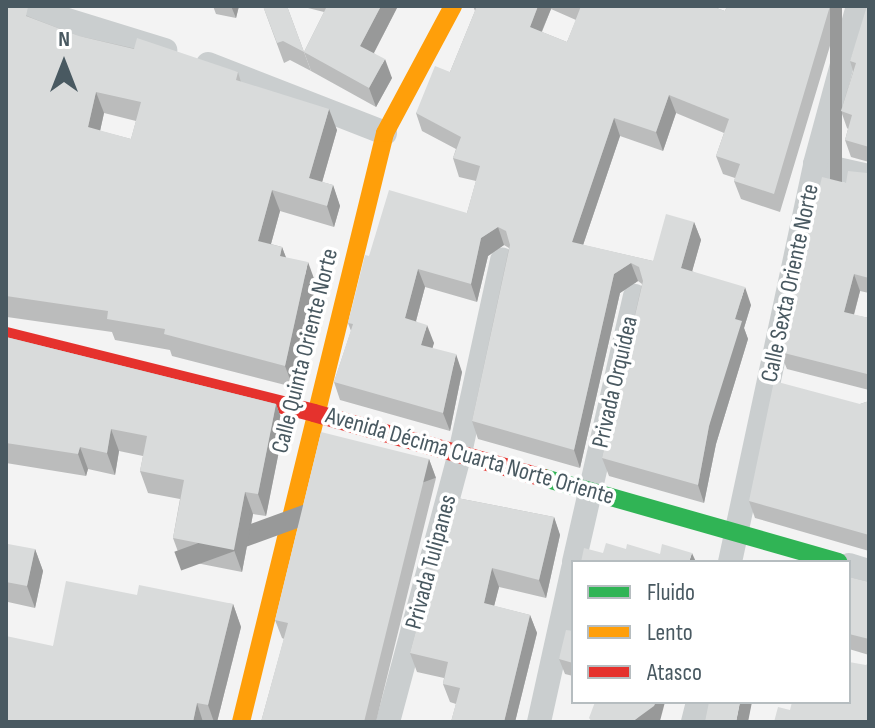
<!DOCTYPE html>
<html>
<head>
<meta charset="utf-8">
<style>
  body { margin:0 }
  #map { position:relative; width:875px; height:728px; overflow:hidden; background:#f3f3f3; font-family:"Sofia Sans Condensed",sans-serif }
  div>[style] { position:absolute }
  .street>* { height:24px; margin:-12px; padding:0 12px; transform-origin:12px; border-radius:12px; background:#cacecf }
  .fast>* { height:18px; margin:-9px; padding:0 9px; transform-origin:9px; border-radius:9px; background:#30b455 }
  .slow>* { height:18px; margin:-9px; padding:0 9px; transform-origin:9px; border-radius:9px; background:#ff9f0a }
  .jam>* { height:18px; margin:-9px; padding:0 9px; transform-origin:9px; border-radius:9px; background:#e5322d }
  .wall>* { inset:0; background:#bbbcbc }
  .shaded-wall>* { inset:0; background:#989999; transform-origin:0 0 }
  .building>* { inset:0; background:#d9dbdb }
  span { translate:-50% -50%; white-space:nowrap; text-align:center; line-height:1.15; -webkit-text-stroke:7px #fff; paint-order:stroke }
  .street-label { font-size:24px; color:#495961 }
  .frame { position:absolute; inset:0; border:8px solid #495961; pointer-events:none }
  .legend { position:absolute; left:571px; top:560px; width:280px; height:144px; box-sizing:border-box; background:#fff; border:2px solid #b6bdc0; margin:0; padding:10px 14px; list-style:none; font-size:24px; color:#495961 }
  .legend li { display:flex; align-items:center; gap:16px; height:40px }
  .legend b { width:40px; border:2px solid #b6bdc0 }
  .north { position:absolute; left:24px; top:24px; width:80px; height:80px; -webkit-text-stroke:6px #fff; paint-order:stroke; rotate:0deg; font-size:22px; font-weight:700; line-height:32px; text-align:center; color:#495961 }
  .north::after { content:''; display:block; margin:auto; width:28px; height:36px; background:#495961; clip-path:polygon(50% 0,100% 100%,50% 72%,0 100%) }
</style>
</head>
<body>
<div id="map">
  <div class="street">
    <i style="left:22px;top:6px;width:150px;rotate:17.1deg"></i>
    <i style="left:208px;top:64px;width:190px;rotate:21.3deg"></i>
    <i style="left:815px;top:164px;width:55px;rotate:12.5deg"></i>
    <i style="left:574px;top:562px;width:273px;rotate:-77.1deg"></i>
    <i style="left:730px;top:562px;width:407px;rotate:-77.9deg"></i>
    <i style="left:815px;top:164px;width:164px;rotate:-74.8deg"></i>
    <i style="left:849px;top:565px;width:21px;rotate:17deg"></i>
    <i style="left:388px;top:722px;width:278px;rotate:-75deg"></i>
    <i style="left:460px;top:453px;width:198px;rotate:-77.7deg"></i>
    <i style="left:539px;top:722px;width:157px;rotate:-77.5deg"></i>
    <i style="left:693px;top:722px;width:21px;rotate:-76deg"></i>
  </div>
  <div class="fast">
    <i style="left:544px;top:478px;width:306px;rotate:15.9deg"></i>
  </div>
  <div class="slow">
    <i style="left:241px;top:722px;width:606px;rotate:-76.26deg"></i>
    <i style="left:385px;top:133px;width:144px;rotate:-61.8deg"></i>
  </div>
  <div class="jam">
    <i style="left:6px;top:336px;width:317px;rotate:14deg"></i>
    <i style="left:314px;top:413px;width:239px;rotate:15.8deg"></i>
  </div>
  <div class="wall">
    <i style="clip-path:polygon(evenodd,6px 6px,32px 18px,79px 36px,238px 72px,241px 82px,337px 130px,322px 182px,333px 185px,340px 206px,334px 227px,280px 211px,271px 244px,282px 247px,286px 258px,316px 284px,293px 387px,172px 356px,170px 350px,115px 340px,112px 332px,7px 317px,6px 313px,6px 6px,104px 113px,136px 121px,131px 139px,100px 131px,104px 113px)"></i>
    <i style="clip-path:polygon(213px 6px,239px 6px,236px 18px,216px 14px)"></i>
    <i style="clip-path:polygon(263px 6px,287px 6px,311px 71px,290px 60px,284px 63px)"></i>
    <i style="clip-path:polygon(300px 6px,398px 6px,374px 53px,392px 78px,376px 107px,311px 71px,304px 52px,324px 12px)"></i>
    <i style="clip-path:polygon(evenodd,473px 6px,711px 6px,725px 11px,727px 6px,842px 6px,780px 212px,741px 199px,734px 181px,735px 178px,723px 174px,716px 156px,724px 133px,676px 113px,663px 151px,620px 136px,583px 245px,653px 261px,694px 222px,701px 240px,692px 271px,751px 305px,744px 328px,748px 339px,716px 444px,704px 503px,609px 476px,602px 458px,642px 284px,638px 281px,620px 293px,580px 468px,478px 439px,472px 421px,509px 248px,504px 245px,488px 256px,477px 302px,425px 287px,416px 321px,434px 343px,432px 348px,462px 372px,450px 431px,340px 400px,334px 382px,351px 331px,348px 323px,369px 256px,467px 213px,476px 181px,459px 177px,453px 158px,456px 149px,422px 131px,416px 113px,450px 72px,475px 11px,473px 6px,551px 9px,576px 20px,567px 42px,542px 32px,551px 9px)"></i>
    <i style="clip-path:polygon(869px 6px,869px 162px,851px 157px,845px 140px,848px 129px,847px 128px,841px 111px,853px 71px,850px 61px)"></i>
    <i style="clip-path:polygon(869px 171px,869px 293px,860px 291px,854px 315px,869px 318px,869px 390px,787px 369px,780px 352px,846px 183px,867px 173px)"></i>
    <i style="clip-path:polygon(6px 337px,276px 404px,284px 426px,266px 516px,253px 514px,242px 572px,181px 560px,173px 538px,180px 499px,148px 493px,140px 471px,143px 456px,119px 451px,115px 475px,88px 469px,86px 476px,6px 463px)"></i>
    <i style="clip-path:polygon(869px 401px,869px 551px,755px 518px,749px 501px,860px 404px)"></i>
    <i style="clip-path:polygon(429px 459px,436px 478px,376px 722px,261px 722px,284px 639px,282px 638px,275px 620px)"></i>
    <i style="clip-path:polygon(452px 497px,554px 517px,560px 535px,546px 598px,499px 587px,494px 606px,530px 615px,537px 633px,515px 722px,451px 722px,456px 704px,450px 702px,443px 684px,444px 678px,417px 672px,410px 653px)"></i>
    <i style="clip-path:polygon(6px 549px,35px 549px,43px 571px,35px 608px,8px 602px,6px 612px)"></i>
    <i style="clip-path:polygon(849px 577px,869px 582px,869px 655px,849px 649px)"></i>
    <i style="clip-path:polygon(137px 595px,233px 604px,241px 627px,217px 722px,6px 722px,53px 646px)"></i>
    <i style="clip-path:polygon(573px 631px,573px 676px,565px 674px,559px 659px)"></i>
  </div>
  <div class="shaded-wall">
    <i style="clip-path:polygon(231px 6px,239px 6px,236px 18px)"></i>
    <i style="clip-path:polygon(381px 6px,398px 6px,367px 66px,360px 46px)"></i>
    <i style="clip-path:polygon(538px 6px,550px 6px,551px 9px,536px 45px,530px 27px)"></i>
    <i style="left:830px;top:6px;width:12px;height:196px"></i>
    <i style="clip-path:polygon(385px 59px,392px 78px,376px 107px,369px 88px)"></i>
    <i style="clip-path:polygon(96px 92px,104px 113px,96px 149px,88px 127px)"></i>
    <i style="clip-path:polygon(669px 95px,676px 113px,663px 151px,656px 132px)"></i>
    <i style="clip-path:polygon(329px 109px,337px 130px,317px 200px,309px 178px)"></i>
    <i style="clip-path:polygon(614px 118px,620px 136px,578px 260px,572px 242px)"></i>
    <i style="clip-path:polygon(333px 185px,340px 206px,334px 227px,327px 206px)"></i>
    <i style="clip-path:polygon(272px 190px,280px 211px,266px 262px,258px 241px)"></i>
    <i style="clip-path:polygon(694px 222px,701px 240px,688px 286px,681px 268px)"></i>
    <i style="clip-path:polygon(498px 227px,504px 245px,488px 256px,477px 302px,471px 284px,481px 238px)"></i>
    <i style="clip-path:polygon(282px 247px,290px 268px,280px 256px)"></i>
    <i style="clip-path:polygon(308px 262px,316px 284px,293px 387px,285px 366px)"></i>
    <i style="clip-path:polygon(631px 263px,638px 281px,620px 293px,580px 468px,574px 450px,614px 274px)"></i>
    <i style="clip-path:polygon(418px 269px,425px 287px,412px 336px,405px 318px)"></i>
    <i style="clip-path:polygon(854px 274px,860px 291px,850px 329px,844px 312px)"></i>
    <i style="clip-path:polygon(745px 287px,751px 305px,744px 328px,748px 339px,716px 444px,704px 503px,698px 485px,709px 426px,735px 319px)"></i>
    <i style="clip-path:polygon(427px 325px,434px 343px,428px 363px,421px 345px)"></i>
    <i style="clip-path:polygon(456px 354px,462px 372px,450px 431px,443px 413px)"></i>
    <i style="clip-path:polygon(276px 404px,284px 426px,266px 516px,258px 494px)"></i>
    <i style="clip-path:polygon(111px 429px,119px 451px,115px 475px,107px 453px)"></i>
    <i style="clip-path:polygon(80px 447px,88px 469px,86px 476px,78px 454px)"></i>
    <i style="left:429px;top:459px;width:20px;height:271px;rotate:70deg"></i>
    <i style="clip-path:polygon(245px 492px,253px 514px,242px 572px,234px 550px)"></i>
    <i style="clip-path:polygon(554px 517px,560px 535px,546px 598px,539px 580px)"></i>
    <i style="clip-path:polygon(35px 549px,43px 571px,35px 608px,27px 586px)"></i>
    <i style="clip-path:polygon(692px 553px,696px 562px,689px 562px)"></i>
    <i style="clip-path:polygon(492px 568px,499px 587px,490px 622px,484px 603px)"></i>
    <i style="clip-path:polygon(233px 604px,241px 627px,217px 722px,214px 722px,208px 705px)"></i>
    <i style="clip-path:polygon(530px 615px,537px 633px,515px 722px,504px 722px)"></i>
    <i style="clip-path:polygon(656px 702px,665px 702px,660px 721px,632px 722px)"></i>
    <i style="clip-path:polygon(740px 702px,752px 702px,748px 722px,736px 722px)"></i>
    <i style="clip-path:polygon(197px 703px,203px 722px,193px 722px)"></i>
  </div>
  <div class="building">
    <i style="clip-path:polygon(evenodd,6px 6px,28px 7px,26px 16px,79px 36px,134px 49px,137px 38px,238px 72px,236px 80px,329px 109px,309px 178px,333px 185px,327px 206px,272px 190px,258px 241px,282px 247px,280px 256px,308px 262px,285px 366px,164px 334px,165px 329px,107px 319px,108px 311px,6px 296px,6px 6px,96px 92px,141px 102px,131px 139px,88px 127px,96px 92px)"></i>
    <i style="clip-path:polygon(263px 6px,287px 6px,304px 52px,283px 41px,277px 43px)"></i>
    <i style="clip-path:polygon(327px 6px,381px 6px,360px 46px,385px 59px,369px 88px,304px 52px)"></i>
    <i style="clip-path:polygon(477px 6px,538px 6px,530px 27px,567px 42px,581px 6px,711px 6px,725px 11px,727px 6px,830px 6px,774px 194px,734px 181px,740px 164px,716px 156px,729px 119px,669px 95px,656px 132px,614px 118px,572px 242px,653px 261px,666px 214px,694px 222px,681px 268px,745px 287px,735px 319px,742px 321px,709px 426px,698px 485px,602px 458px,643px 281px,639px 267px,631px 263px,614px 274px,574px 450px,472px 421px,510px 245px,506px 231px,498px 227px,481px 238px,471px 284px,418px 269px,405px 318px,427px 325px,421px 345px,456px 354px,443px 413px,334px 382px,353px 324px,348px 323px,365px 255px,369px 256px,389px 190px,467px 213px,480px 166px,453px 158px,461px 137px,416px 113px,435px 66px,450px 72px)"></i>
    <i style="clip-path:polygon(867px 6px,869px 6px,869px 147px,845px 140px,852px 115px,841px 111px,856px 63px,850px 61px)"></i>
    <i style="clip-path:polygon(848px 171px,867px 173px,869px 171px,869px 278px,854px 274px,844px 312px,869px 318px,869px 378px,867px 374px,780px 352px,822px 177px,846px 183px)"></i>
    <i style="clip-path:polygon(6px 337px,276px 404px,258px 494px,245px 492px,234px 550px,173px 538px,184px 480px,140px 471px,147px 436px,111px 429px,107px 453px,80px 447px,78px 454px,6px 443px)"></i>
    <i style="clip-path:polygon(774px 381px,860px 404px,869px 401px,869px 535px,749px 501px)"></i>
    <i style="clip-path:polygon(321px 432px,429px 459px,364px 722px,261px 722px,288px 623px,275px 620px)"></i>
    <i style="clip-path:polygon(452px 497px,554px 517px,539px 580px,492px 568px,484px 603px,530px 615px,504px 722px,451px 722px,460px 688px,443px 684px,448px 662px,410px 653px)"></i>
    <i style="clip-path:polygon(606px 543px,626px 549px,627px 544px,660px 554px,662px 544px,692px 553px,689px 562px,581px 562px,584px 548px,603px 553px)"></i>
    <i style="clip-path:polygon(8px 544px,35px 549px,27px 586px,6px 582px,6px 549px)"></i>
    <i style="clip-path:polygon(849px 577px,869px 582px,869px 639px,849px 634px)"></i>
    <i style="clip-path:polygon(66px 581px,137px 595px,139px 585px,233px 604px,208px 705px,197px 703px,193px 722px,6px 722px,6px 636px,53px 646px)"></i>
    <i style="clip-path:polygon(566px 630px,573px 631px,573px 663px,559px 659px)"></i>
    <i style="clip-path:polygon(849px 662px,866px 665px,869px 662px,869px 722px,774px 722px,778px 707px,790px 710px,792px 702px,849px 702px)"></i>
    <i style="clip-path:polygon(595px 702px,656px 702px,654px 706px,632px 722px,592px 722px,589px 718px)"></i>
    <i style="clip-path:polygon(709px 702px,740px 702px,736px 722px,705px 722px)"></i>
  </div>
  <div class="street-label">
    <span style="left:790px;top:283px;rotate:-78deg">Calle Sexta Oriente Norte</span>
    <span style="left:305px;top:351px;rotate:-76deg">Calle Quinta Oriente Norte</span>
    <span style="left:615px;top:382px;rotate:-77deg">Privada Orquídea</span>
    <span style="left:470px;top:456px;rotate:16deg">Avenida Décima Cuarta Norte Oriente</span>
    <span style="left:431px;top:562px;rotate:-75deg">Privada Tulipanes</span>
  </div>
  <div class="frame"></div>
  <ul class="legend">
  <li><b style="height:10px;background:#30b455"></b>Fluido</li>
  <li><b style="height:10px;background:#ff9f0a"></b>Lento</li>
  <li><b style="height:10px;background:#e5322d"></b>Atasco</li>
  </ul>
  <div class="north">N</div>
</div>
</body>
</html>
